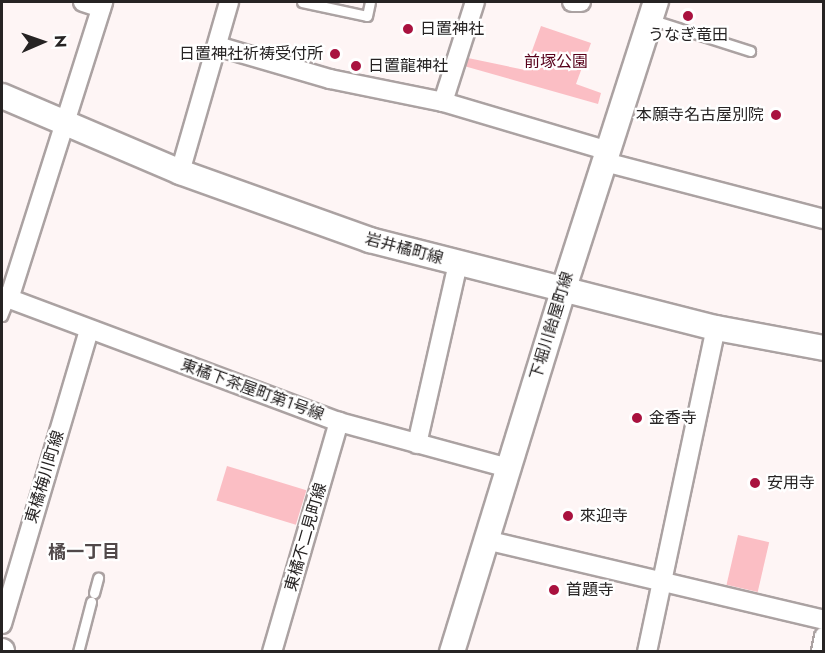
<!DOCTYPE html>
<html>
<head>
<meta charset="utf-8">
<style>
  body { margin:0 }
  #map { position:relative; width:825px; height:653px; overflow:hidden; background:#fef5f5; font-family:Jost,"Noto Sans JP",sans-serif }
  div>[style] { position:absolute }
  .green>* { inset:0; background:#fbbec4; transform-origin:0 0 }
  .roads { filter:drop-shadow(2px 0 #aba2a2) drop-shadow(-2px 0 #aba2a2) drop-shadow(0 2px #aba2a2) drop-shadow(0 -2px #aba2a2) }
  .service>* { height:9px; margin:-4.5px; padding:0 4.5px; transform-origin:4.5px; border-radius:4.5px; background:#fff }
  .minor>* { height:18px; margin:-9px; padding:0 9px; transform-origin:9px; border-radius:9px; background:#fff }
  .tertiary>* { height:24px; margin:-12px; padding:0 12px; transform-origin:12px; border-radius:12px; background:#fff }
  .dots>* { width:16px; height:16px; translate:-50% -50%; box-sizing:border-box; border:3px solid #fff; border-radius:50% }
  span { translate:-50% -50%; white-space:nowrap; text-align:center; line-height:1.15; -webkit-text-stroke:4.5px #fff; paint-order:stroke }
  .poi-label { font-size:16px; color:#262323 }
  .left { translate:0 -50%; text-align:left }
  .right { translate:-100% -50%; text-align:right }
  .park-label { font-size:16px; color:#56001a }
  .street-label { font-size:16px; color:#262323 }
  .neighbourhood-label { font-size:18px; color:#51494a; font-weight:700 }
  .frame { position:absolute; inset:0; border:3px solid #262323; pointer-events:none }
  .north { position:absolute; left:12px; top:12px; width:60px; height:60px; -webkit-text-stroke:4px #fff; paint-order:stroke; rotate:88deg; font-size:16px; font-weight:700; line-height:24px; text-align:center; color:#262323 }
  .north::after { content:''; display:block; margin:auto; width:21px; height:27px; background:#262323; clip-path:polygon(50% 0,100% 100%,50% 72%,0 100%) }
</style>
</head>
<body>
<div id="map">
  <div class="green">
    <i style="clip-path:polygon(541px 26px,591px 43px,576px 84px,601px 93px,598px 104px,464px 66px,468px 58px,525px 70px)"></i>
    <i style="left:227px;top:466px;width:83px;height:36px;rotate:17deg"></i>
    <i style="left:738px;top:535px;width:32px;height:51px;rotate:13deg"></i>
  </div>
  <div class="roads">
    <div class="service">
      <i style="left:302px;top:2px;width:66px;rotate:12.2deg"></i>
      <i style="left:367px;top:16px;width:14px;rotate:-78deg"></i>
      <i style="left:653px;top:20px;width:102px;rotate:17.7deg"></i>
      <i style="left:2px;top:316px;width:18px;rotate:-68deg"></i>
      <i style="left:94px;top:593px;width:16px;rotate:-75deg"></i>
      <i style="left:78px;top:652px;width:52px;rotate:-75.4deg"></i>
    </div>
    <div class="minor">
      <i style="left:83px;top:2px;width:19px;rotate:18deg"></i>
      <i style="left:572px;top:2px;width:9px"></i>
      <i style="left:217px;top:46px;width:118px;rotate:16.3deg"></i>
      <i style="left:330px;top:79px;width:115px;rotate:11.5deg"></i>
      <i style="left:443px;top:102px;width:172px;rotate:16.5deg"></i>
      <i style="left:443px;top:102px;width:105px;rotate:-72.3deg"></i>
      <i style="left:605px;top:162px;width:226px;rotate:14.6deg"></i>
      <i style="left:180px;top:172px;width:177px;rotate:-73.9deg"></i>
      <i style="left:2px;top:296px;width:360px;rotate:20.5deg"></i>
      <i style="left:339px;top:422px;width:175px;rotate:15.2deg"></i>
      <i style="left:9px;top:299px;width:312px;rotate:-72.4deg"></i>
      <i style="left:417px;top:444px;width:186px;rotate:-77.2deg"></i>
      <i style="left:486px;top:540px;width:347px;rotate:13.3deg"></i>
      <i style="left:2px;top:624px;width:307px;rotate:-73.5deg"></i>
      <i style="left:272px;top:652px;width:240px;rotate:-73.8deg"></i>
      <i style="left:647px;top:652px;width:331px;rotate:-78deg"></i>
      <i style="left:821px;top:652px;width:16px;rotate:-79deg"></i>
    </div>
    <div class="tertiary">
      <i style="left:2px;top:96px;width:194px;rotate:23.1deg"></i>
      <i style="left:180px;top:172px;width:202px;rotate:19.7deg"></i>
      <i style="left:370px;top:240px;width:357px;rotate:14.3deg"></i>
      <i style="left:716px;top:328px;width:110px;rotate:10.5deg"></i>
      <i style="left:2px;top:651px;width:1px;rotate:90deg"></i>
      <i style="left:452px;top:652px;width:378px;rotate:-72.9deg"></i>
      <i style="left:563px;top:291px;width:304px;rotate:-72.2deg"></i>
    </div>
  </div>
  <div class="dots">
    <i style="left:688px;top:16px;background:#a9123f"></i>
    <i style="left:408px;top:29px;background:#a9123f"></i>
    <i style="left:335px;top:54px;background:#a9123f"></i>
    <i style="left:356px;top:66px;background:#a9123f"></i>
    <i style="left:776px;top:115px;background:#a9123f"></i>
    <i style="left:637px;top:418px;background:#a9123f"></i>
    <i style="left:755px;top:483px;background:#a9123f"></i>
    <i style="left:568px;top:516px;background:#a9123f"></i>
    <i style="left:554px;top:590px;background:#a9123f"></i>
  </div>
  <div class="poi-label">
    <span class="left" style="left:420px;top:29px">日置神社</span>
    <span style="left:688px;top:35px">うなぎ竜田</span>
    <span class="right" style="left:323px;top:54px">日置神社祈祷受付所</span>
    <span class="left" style="left:368px;top:66px">日置龍神社</span>
    <span class="right" style="left:764px;top:115px">本願寺名古屋別院</span>
    <span class="left" style="left:649px;top:418px">金香寺</span>
    <span class="left" style="left:767px;top:483px">安用寺</span>
    <span class="left" style="left:580px;top:516px">來迎寺</span>
    <span class="left" style="left:566px;top:590px">首題寺</span>
  </div>
  <div class="park-label">
    <span style="left:556px;top:62px">前塚公園</span>
  </div>
  <div class="street-label">
    <span style="left:404px;top:249px;rotate:15deg">岩井橘町線</span>
    <span style="left:552px;top:326px;rotate:-73deg">下堀川飴屋町線</span>
    <span style="left:252px;top:390px;rotate:20deg">東橘下茶屋町第1号線</span>
    <span style="left:45px;top:477px;rotate:-73deg">東橘梅川町線</span>
    <span style="left:306px;top:537px;rotate:-74deg">東橘不二見町線</span>
  </div>
  <div class="neighbourhood-label">
    <span style="left:84px;top:552px">橘一丁目</span>
  </div>
  <div class="frame"></div>
  <div class="north">N</div>
</div>
</body>
</html>
